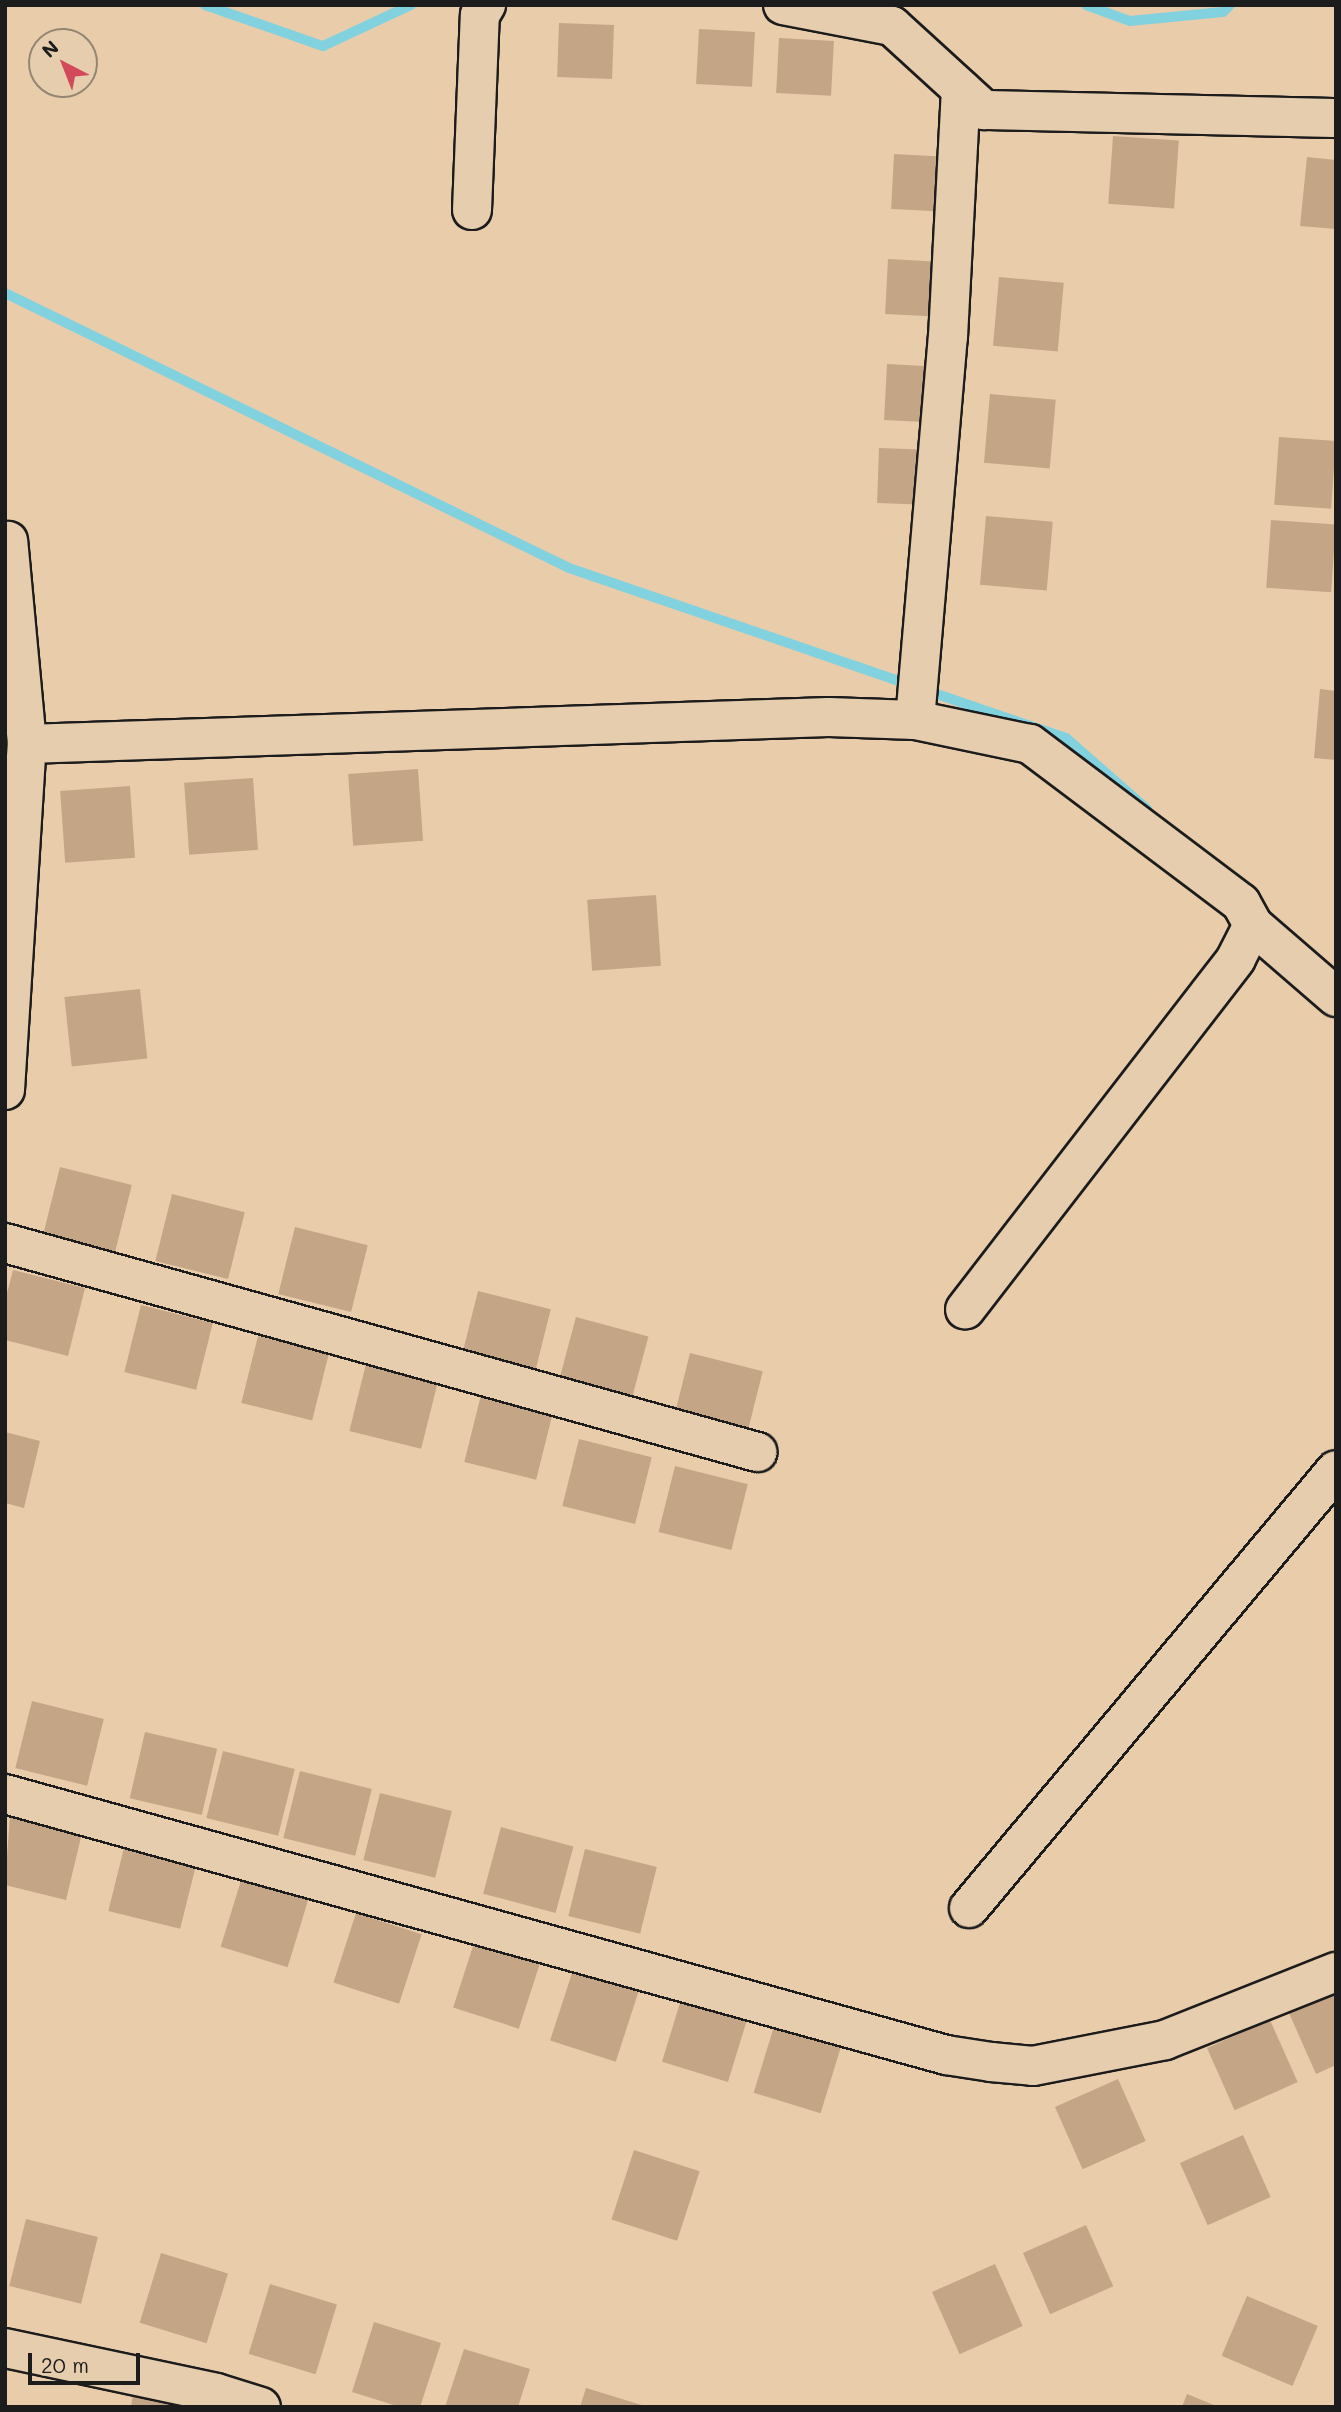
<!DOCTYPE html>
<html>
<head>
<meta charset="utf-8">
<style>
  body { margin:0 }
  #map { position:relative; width:1341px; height:2412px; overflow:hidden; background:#e9cdaa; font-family:Mali,sans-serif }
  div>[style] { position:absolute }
  .stream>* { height:10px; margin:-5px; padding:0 5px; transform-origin:5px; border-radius:5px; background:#82d1df }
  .building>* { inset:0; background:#c4a585; transform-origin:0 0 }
  .roads { filter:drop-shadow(2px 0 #1c1c1c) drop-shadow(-2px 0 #1c1c1c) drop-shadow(0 2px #1c1c1c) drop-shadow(0 -2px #1c1c1c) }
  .minor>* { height:38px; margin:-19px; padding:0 19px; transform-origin:19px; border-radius:19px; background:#e5cdad }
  span { translate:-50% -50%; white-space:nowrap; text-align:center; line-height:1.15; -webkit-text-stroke:5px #e5cdad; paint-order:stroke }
  .frame { position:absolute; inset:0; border:7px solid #1c1c1c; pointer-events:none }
  .north { position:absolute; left:28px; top:28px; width:70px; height:70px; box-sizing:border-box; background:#e5cdad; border:2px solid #958673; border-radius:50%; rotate:318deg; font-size:19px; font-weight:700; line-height:28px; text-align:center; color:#1c1c1c }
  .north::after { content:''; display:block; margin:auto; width:24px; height:32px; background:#d1495b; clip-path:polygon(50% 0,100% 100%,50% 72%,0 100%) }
  .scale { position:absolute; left:28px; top:2353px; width:112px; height:32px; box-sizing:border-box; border:4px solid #1c1c1c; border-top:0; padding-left:9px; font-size:21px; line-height:24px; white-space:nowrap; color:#1c1c1c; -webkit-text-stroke:5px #e5cdad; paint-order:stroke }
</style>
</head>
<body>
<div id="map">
  <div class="stream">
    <i style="left:205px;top:5px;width:125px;rotate:19.2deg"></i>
    <i style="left:323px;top:46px;width:97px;rotate:-25deg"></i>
    <i style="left:1086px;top:5px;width:47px;rotate:20deg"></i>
    <i style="left:1130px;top:21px;width:93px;rotate:-5.5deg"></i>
    <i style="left:1223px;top:12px;width:10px;rotate:-45deg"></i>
    <i style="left:5px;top:293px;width:627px;rotate:25.99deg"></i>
    <i style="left:569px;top:568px;width:361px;rotate:18.9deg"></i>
    <i style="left:925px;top:690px;width:149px;rotate:18.8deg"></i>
    <i style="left:1066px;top:738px;width:108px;rotate:41.2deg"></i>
  </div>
  <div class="building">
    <i style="left:559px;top:23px;width:55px;height:54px;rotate:2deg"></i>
    <i style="left:699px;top:29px;width:56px;height:55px;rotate:3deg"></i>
    <i style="left:779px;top:38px;width:55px;height:55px;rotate:3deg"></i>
    <i style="left:1113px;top:136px;width:66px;height:68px;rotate:4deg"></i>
    <i style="left:894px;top:154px;width:56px;height:55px;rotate:3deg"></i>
    <i style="clip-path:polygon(1307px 157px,1336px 160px,1336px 229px,1300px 226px)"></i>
    <i style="left:888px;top:259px;width:56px;height:55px;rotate:3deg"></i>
    <i style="left:999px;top:277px;width:65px;height:69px;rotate:5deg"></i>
    <i style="left:887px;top:364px;width:56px;height:56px;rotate:3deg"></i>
    <i style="left:990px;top:394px;width:66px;height:69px;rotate:5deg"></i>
    <i style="left:1279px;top:437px;width:57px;height:68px;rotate:4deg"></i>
    <i style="left:879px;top:448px;width:56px;height:55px;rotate:2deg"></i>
    <i style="left:986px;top:516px;width:67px;height:69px;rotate:5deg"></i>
    <i style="left:1271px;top:520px;width:65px;height:68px;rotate:4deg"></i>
    <i style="clip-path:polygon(1320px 689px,1336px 691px,1336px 760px,1314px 758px)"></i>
    <i style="left:418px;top:769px;width:72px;height:70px;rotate:86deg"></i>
    <i style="left:253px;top:778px;width:72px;height:69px;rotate:86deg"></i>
    <i style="left:130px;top:786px;width:72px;height:70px;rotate:86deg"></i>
    <i style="left:656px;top:895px;width:71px;height:69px;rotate:86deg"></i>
    <i style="left:140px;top:989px;width:70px;height:76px;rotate:84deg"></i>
    <i style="left:60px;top:1167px;width:74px;height:69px;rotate:14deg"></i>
    <i style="left:172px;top:1194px;width:75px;height:69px;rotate:14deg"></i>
    <i style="left:295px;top:1227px;width:75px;height:69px;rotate:14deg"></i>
    <i style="clip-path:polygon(13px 1270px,85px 1288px,68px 1356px,5px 1340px,5px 1301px)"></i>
    <i style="left:478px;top:1291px;width:75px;height:68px;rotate:14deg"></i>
    <i style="left:141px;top:1305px;width:74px;height:69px;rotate:14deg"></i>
    <i style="left:576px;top:1317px;width:75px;height:69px;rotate:15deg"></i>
    <i style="left:258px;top:1336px;width:73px;height:69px;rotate:14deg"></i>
    <i style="left:690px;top:1353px;width:75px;height:69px;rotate:14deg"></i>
    <i style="left:366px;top:1364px;width:74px;height:69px;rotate:14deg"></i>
    <i style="left:481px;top:1395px;width:74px;height:69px;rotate:14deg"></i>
    <i style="clip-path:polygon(5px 1432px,40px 1441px,24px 1508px,5px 1503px)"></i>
    <i style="left:579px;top:1439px;width:75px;height:69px;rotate:14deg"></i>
    <i style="left:675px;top:1466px;width:75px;height:68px;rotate:14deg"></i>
    <i style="left:32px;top:1701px;width:74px;height:69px;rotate:14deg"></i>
    <i style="left:145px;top:1732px;width:74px;height:68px;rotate:13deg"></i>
    <i style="left:223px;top:1751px;width:74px;height:69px;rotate:14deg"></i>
    <i style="left:300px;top:1771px;width:74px;height:69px;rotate:14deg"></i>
    <i style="left:380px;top:1793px;width:74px;height:69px;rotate:14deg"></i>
    <i style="clip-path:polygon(10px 1815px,82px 1833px,66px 1900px,5px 1885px)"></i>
    <i style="left:501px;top:1827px;width:75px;height:69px;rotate:15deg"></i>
    <i style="left:125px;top:1844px;width:74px;height:69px;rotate:14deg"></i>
    <i style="left:585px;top:1849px;width:74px;height:69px;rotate:14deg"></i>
    <i style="left:242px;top:1877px;width:70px;height:73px;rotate:17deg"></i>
    <i style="left:356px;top:1913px;width:69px;height:73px;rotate:18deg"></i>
    <i style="left:476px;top:1937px;width:69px;height:74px;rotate:18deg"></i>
    <i style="left:573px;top:1970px;width:69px;height:74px;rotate:18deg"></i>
    <i style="clip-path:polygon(1336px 1992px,1336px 2065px,1316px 2074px,1289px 2013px)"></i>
    <i style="left:683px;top:1993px;width:69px;height:72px;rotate:17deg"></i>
    <i style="left:1270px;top:2020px;width:68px;height:69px;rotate:66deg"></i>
    <i style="left:775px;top:2023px;width:70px;height:73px;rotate:17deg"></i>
    <i style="left:1118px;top:2079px;width:68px;height:69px;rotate:66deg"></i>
    <i style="left:1243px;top:2135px;width:68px;height:69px;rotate:66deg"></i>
    <i style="left:634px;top:2150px;width:69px;height:73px;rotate:18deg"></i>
    <i style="left:26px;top:2219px;width:74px;height:69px;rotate:14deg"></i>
    <i style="left:1086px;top:2225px;width:67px;height:69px;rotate:66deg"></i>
    <i style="left:161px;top:2253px;width:70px;height:73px;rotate:17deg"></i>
    <i style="left:995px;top:2264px;width:68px;height:69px;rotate:66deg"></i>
    <i style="left:270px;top:2284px;width:70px;height:73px;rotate:17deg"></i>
    <i style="left:1247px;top:2296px;width:77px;height:65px;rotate:23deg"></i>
    <i style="clip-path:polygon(374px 2322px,441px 2343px,420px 2407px,400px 2407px,352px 2392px)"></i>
    <i style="clip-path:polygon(464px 2349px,530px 2369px,518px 2407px,445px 2407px)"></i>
    <i style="clip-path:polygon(586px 2388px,645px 2406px,645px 2407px,580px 2407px)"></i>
    <i style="clip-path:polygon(133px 2394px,187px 2406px,187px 2407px,131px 2407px)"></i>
    <i style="clip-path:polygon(1187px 2394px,1219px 2407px,1182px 2407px)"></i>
  </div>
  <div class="roads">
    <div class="minor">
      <i style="left:783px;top:5px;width:111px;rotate:10.9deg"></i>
      <i style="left:892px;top:26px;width:125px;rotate:42.4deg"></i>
      <i style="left:984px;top:110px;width:352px;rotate:1.3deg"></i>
      <i style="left:472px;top:210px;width:195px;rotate:-87.7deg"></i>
      <i style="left:480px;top:15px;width:12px;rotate:-59deg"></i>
      <i style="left:915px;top:720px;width:384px;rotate:-85.1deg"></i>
      <i style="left:948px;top:337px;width:248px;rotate:-87deg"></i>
      <i style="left:27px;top:744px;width:802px;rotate:-1.93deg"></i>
      <i style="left:829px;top:717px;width:86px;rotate:2deg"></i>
      <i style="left:915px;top:720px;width:117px;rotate:11.8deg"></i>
      <i style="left:1030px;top:744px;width:264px;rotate:37deg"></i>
      <i style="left:1241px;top:903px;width:25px;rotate:61deg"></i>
      <i style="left:1253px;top:925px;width:38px;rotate:117deg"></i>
      <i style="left:1236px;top:959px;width:443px;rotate:127.7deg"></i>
      <i style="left:1253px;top:925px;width:110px;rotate:40.9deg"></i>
      <i style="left:5px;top:1090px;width:347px;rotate:-86.4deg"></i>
      <i style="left:27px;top:744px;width:204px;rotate:-95.3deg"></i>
      <i style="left:5px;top:1243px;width:781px;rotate:15.53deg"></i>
      <i style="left:5px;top:1794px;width:977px;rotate:15.5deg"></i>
      <i style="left:946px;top:2055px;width:46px;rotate:8.8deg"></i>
      <i style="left:991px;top:2062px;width:42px;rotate:5.4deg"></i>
      <i style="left:1033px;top:2066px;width:135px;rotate:-11.1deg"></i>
      <i style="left:1165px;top:2040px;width:184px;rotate:-21.7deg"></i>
      <i style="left:969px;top:1908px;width:571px;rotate:-50.04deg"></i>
      <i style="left:5px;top:2348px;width:216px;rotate:12deg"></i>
      <i style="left:216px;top:2393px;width:47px;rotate:17.3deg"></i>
    </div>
  </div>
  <div class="frame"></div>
  <div class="north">N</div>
  <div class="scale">20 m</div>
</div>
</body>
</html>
